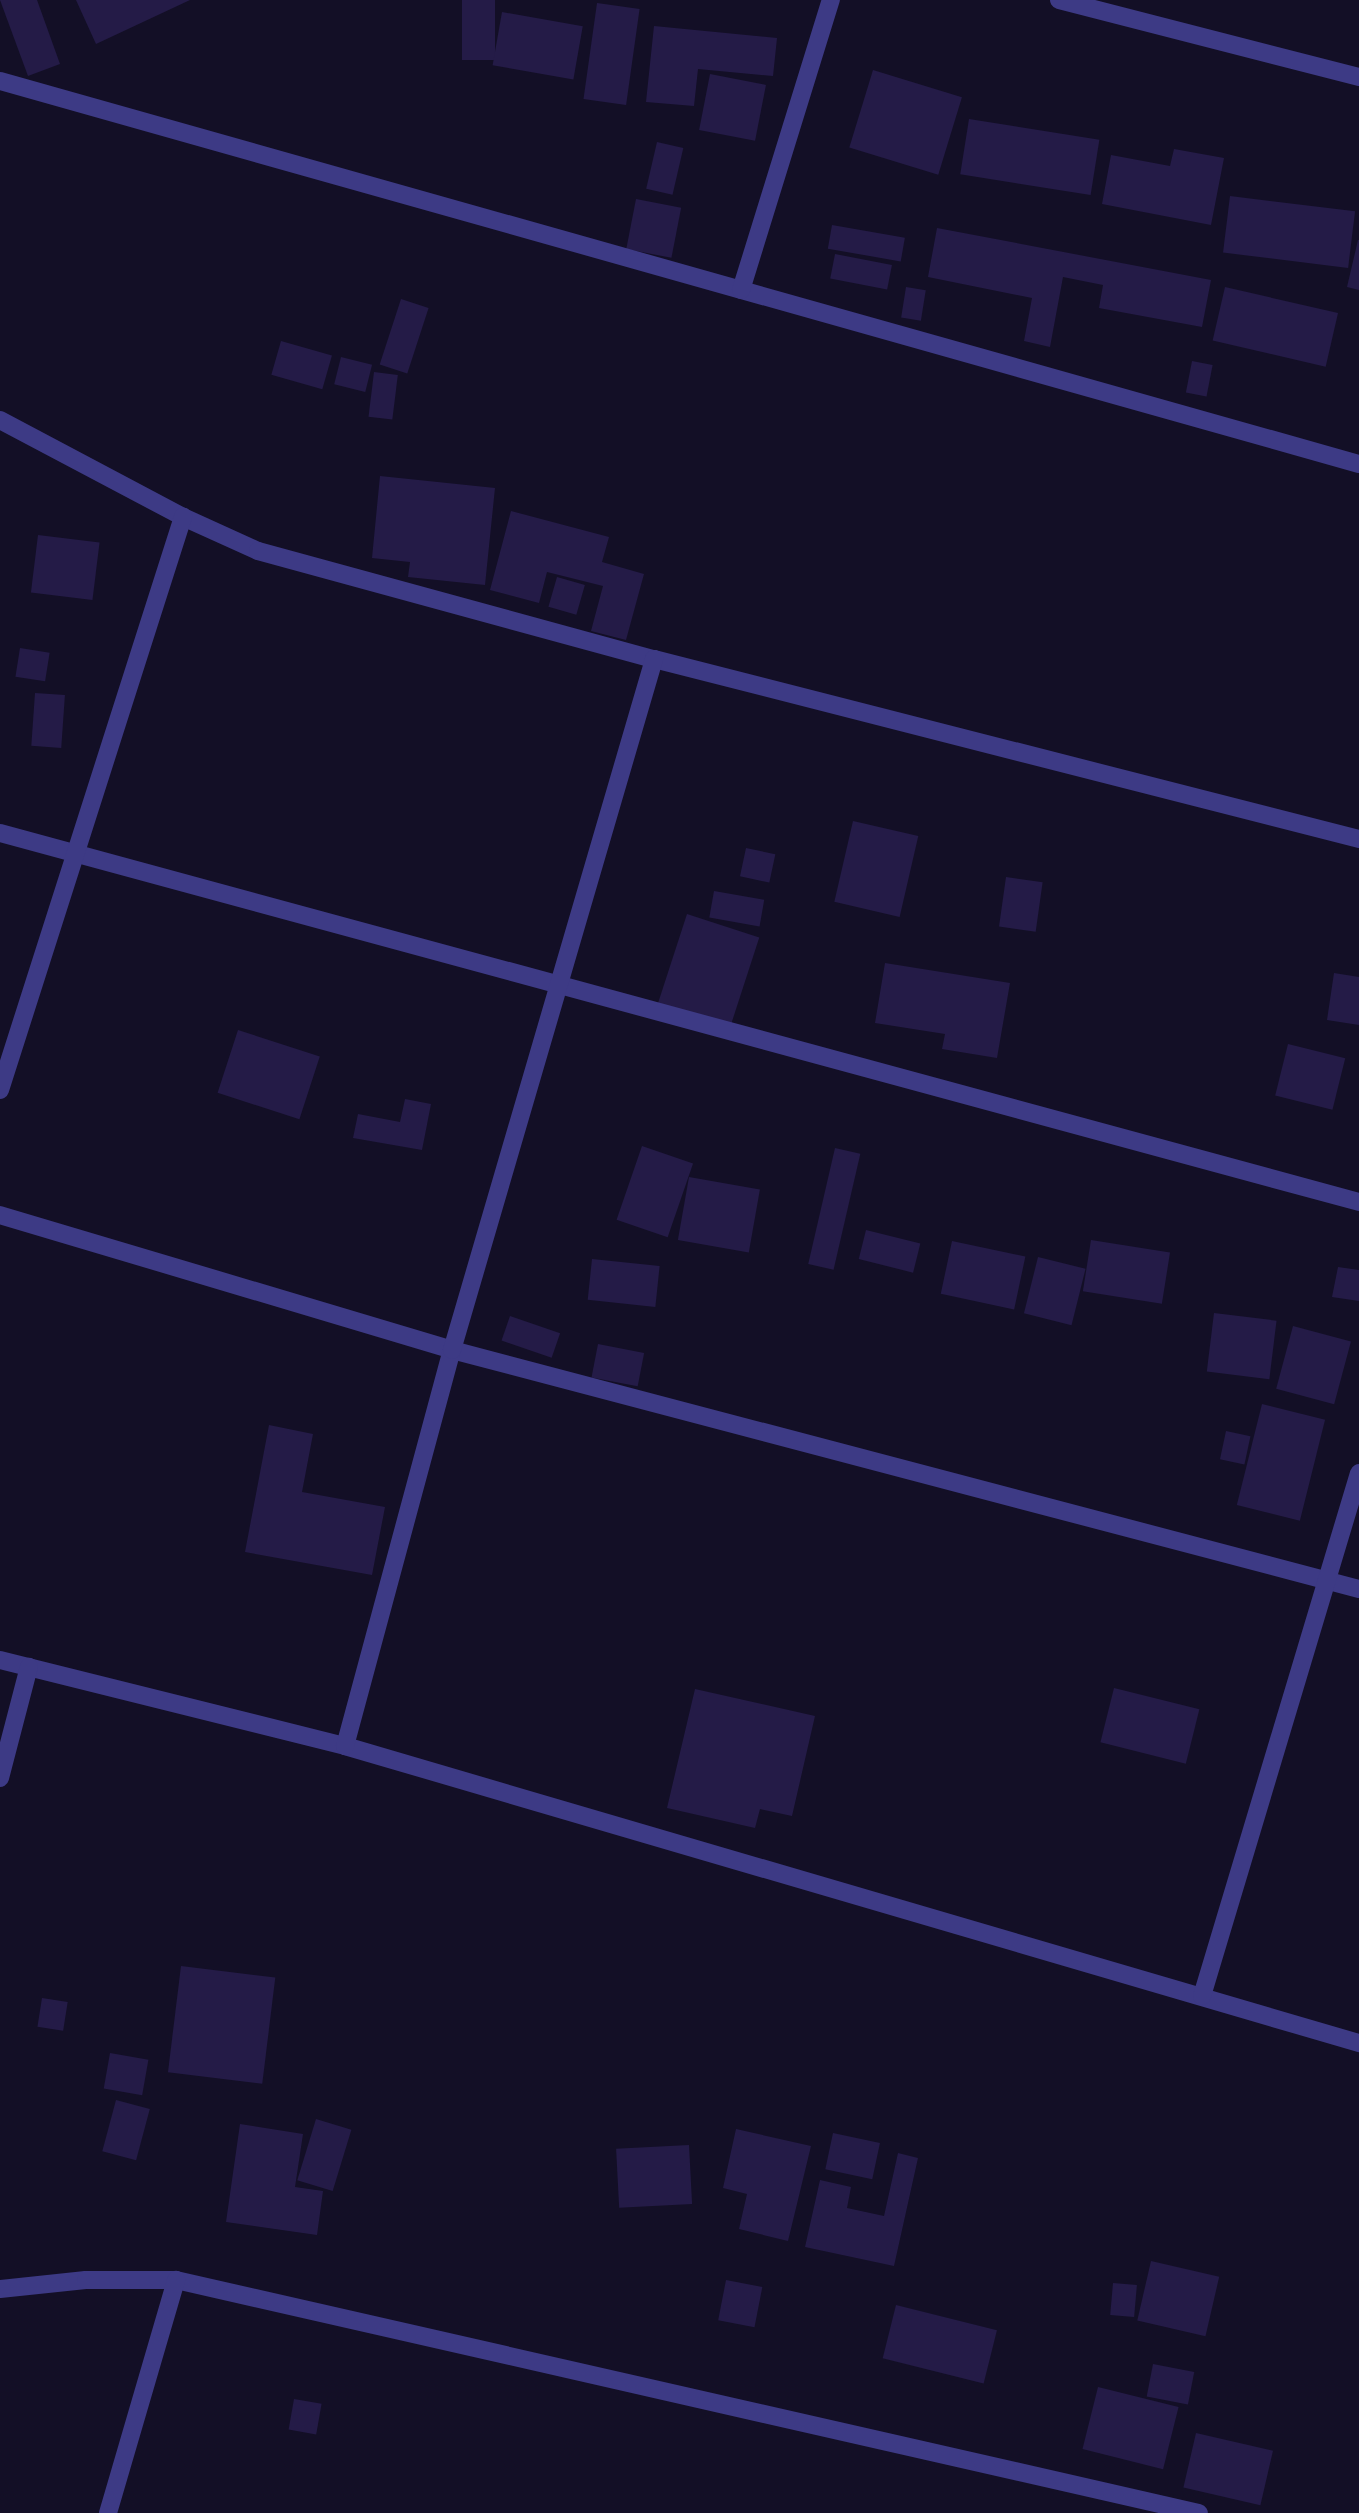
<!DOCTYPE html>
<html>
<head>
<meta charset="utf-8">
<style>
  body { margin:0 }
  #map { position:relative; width:1359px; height:2513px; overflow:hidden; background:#130f26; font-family:"IBM Plex Sans",sans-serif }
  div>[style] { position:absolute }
  .building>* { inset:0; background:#241b47; transform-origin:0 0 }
  .minor>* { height:18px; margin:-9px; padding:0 9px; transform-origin:9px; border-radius:9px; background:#3d3a85 }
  span { translate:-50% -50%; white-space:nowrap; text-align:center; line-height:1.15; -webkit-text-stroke:7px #130f26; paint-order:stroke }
</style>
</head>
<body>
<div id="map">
  <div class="building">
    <i style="clip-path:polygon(0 0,37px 0,60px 64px,28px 76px)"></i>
    <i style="clip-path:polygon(76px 0,190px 0,96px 44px)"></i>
    <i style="left:462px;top:0;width:33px;height:60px"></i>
    <i style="left:597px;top:3px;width:43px;height:97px;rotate:8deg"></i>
    <i style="left:502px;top:12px;width:82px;height:54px;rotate:10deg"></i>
    <i style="clip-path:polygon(654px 26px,777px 38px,773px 76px,698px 69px,694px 106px,646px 102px)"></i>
    <i style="left:873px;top:70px;width:93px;height:81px;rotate:17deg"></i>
    <i style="left:710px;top:74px;width:57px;height:57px;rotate:11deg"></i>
    <i style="left:969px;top:119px;width:132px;height:56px;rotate:9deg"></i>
    <i style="left:657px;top:142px;width:27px;height:48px;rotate:13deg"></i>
    <i style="clip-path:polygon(1174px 149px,1224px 158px,1211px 225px,1102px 204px,1111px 155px,1170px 166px)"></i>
    <i style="left:1230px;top:196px;width:126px;height:57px;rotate:7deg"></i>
    <i style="left:636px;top:199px;width:46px;height:51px;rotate:11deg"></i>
    <i style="left:832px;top:225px;width:74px;height:24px;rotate:10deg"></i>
    <i style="clip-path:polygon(937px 228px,1211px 280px,1202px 327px,1099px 308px,1103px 285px,1063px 277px,1050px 347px,1024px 341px,1032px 298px,928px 277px)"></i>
    <i style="clip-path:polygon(1358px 240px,1359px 240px,1359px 290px,1347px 287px)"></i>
    <i style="left:835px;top:254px;width:58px;height:25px;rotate:11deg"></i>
    <i style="left:906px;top:287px;width:20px;height:31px;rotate:9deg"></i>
    <i style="left:1225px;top:287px;width:116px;height:55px;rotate:13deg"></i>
    <i style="left:401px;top:299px;width:29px;height:69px;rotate:18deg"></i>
    <i style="left:281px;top:341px;width:53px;height:35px;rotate:16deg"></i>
    <i style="left:341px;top:357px;width:32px;height:28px;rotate:14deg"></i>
    <i style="left:1192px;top:361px;width:21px;height:32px;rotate:11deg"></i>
    <i style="left:374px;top:372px;width:24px;height:45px;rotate:7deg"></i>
    <i style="clip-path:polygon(380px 476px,495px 488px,485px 585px,408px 577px,410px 562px,372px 558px)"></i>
    <i style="clip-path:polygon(511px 511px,609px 537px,602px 562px,644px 574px,626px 640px,591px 631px,603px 586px,547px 572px,539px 603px,490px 590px)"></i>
    <i style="left:38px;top:535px;width:62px;height:58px;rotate:7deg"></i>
    <i style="left:557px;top:577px;width:29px;height:31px;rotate:16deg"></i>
    <i style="left:20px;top:648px;width:30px;height:29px;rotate:9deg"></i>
    <i style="left:35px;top:693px;width:30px;height:53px;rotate:4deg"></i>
    <i style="left:853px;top:821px;width:67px;height:83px;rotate:13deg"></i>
    <i style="left:746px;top:848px;width:30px;height:29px;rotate:12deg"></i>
    <i style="left:1006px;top:877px;width:37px;height:50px;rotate:8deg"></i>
    <i style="left:714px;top:891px;width:51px;height:27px;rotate:10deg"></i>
    <i style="left:687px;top:914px;width:76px;height:101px;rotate:18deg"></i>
    <i style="clip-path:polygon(885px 963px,1010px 983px,997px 1058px,942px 1049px,945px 1034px,875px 1023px)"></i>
    <i style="clip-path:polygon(1334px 973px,1359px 977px,1359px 1025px,1327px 1020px)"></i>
    <i style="left:238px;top:1030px;width:86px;height:66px;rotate:18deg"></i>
    <i style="left:1288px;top:1044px;width:59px;height:53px;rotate:14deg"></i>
    <i style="clip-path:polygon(405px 1099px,431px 1104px,422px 1150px,353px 1138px,358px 1114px,400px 1122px)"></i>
    <i style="left:642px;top:1146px;width:54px;height:78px;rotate:19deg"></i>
    <i style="left:835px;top:1148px;width:26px;height:119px;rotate:13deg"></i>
    <i style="left:689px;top:1177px;width:72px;height:64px;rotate:10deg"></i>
    <i style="left:866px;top:1230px;width:56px;height:30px;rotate:14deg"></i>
    <i style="left:1091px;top:1240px;width:80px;height:52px;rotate:9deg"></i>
    <i style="left:952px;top:1241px;width:75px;height:54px;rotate:12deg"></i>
    <i style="left:1038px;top:1257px;width:49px;height:58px;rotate:14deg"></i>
    <i style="left:592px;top:1259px;width:68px;height:41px;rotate:6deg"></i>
    <i style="clip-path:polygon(1338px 1267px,1359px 1270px,1359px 1301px,1332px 1297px)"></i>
    <i style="left:1214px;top:1313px;width:63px;height:59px;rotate:7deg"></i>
    <i style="left:510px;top:1316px;width:53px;height:26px;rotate:19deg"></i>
    <i style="left:1293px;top:1326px;width:60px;height:65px;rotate:15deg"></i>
    <i style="left:598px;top:1344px;width:47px;height:34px;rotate:11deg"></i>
    <i style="left:1262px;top:1404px;width:65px;height:104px;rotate:14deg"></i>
    <i style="clip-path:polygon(269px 1425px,313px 1434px,302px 1492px,385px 1507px,372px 1575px,245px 1552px)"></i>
    <i style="left:1226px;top:1431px;width:25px;height:29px;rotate:12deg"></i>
    <i style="left:1114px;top:1688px;width:88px;height:56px;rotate:14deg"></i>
    <i style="clip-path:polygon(695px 1689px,815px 1716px,792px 1816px,760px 1809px,755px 1828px,667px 1808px)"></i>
    <i style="left:181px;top:1966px;width:95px;height:107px;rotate:7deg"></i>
    <i style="left:42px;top:1998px;width:26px;height:29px;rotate:9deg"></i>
    <i style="left:110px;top:2053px;width:39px;height:36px;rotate:10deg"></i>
    <i style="left:116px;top:2100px;width:35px;height:53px;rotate:15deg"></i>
    <i style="left:316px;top:2119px;width:37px;height:64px;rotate:17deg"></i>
    <i style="clip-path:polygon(240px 2124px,303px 2134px,295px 2187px,323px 2191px,317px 2235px,226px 2222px)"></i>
    <i style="clip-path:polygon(736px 2129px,811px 2146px,788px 2241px,739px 2229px,747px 2194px,723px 2188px)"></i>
    <i style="left:833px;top:2133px;width:48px;height:37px;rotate:12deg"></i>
    <i style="left:689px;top:2145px;width:59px;height:73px;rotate:87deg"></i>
    <i style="clip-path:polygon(898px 2153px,918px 2158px,894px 2266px,805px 2247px,820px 2180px,851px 2187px,847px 2208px,884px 2216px)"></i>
    <i style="left:1151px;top:2261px;width:70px;height:61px;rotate:13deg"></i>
    <i style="left:726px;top:2280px;width:37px;height:41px;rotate:11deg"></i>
    <i style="left:1113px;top:2283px;width:24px;height:32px;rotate:5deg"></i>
    <i style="left:896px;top:2305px;width:104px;height:55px;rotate:14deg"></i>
    <i style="left:1153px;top:2364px;width:42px;height:33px;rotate:11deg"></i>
    <i style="left:1098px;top:2387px;width:83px;height:64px;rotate:14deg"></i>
    <i style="left:294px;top:2399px;width:28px;height:31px;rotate:10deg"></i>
    <i style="left:1196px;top:2433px;width:79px;height:56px;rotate:13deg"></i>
  </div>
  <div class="minor">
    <i style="left:1059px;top:0;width:310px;rotate:14.4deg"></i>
    <i style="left:0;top:81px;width:1412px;rotate:15.74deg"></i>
    <i style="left:741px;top:290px;width:304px;rotate:-72.8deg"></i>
    <i style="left:0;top:420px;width:207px;rotate:27.9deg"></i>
    <i style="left:183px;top:517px;width:82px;rotate:24.4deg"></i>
    <i style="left:258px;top:551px;width:410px;rotate:15.3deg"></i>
    <i style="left:654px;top:659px;width:728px;rotate:14.32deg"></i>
    <i style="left:0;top:833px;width:1408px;rotate:15.19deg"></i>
    <i style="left:0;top:1090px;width:602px;rotate:-72.29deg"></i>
    <i style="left:0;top:1215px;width:472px;rotate:16.6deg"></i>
    <i style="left:452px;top:1350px;width:938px;rotate:14.76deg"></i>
    <i style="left:0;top:1660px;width:356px;rotate:14deg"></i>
    <i style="left:345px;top:1746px;width:1057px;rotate:16.33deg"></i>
    <i style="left:345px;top:1746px;width:410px;rotate:-74.9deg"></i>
    <i style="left:452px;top:1350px;width:720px;rotate:-73.7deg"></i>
    <i style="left:0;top:1778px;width:115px;rotate:-75.4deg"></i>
    <i style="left:1202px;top:1996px;width:546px;rotate:-73.29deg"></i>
    <i style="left:0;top:2289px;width:86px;rotate:-6deg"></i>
    <i style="left:86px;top:2280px;width:90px"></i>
    <i style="left:176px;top:2280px;width:1049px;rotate:12.83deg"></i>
    <i style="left:108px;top:2513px;width:243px;rotate:-73.7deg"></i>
  </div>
</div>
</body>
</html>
